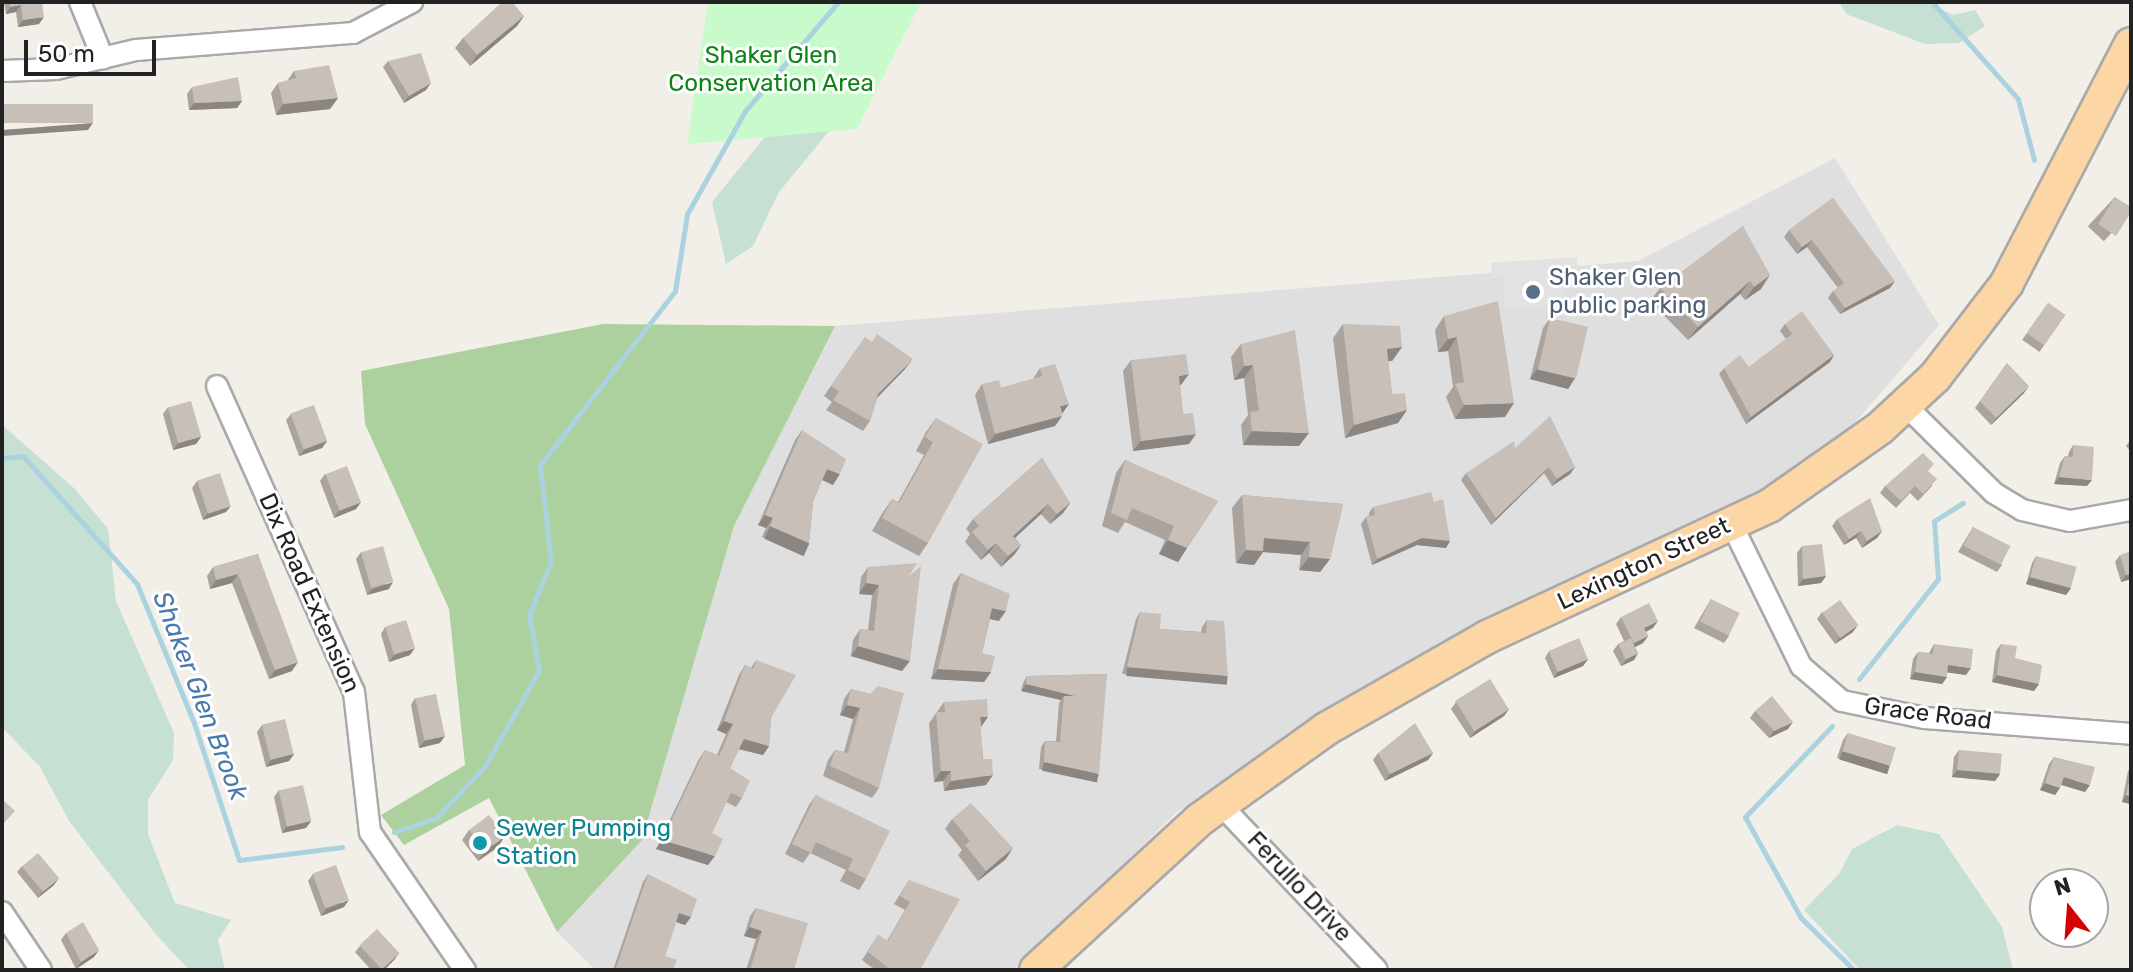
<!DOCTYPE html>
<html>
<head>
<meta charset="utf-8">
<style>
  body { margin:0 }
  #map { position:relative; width:2133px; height:972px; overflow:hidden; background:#f2efe9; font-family:Rubik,sans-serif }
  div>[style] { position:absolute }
  .residential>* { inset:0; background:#e0dfdf }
  .forest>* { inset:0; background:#add19e }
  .wetland>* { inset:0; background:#c6e0d4 }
  .park>* { inset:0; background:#c8facc }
  .parking>* { inset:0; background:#e2e2e2 }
  .stream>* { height:5px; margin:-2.5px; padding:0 2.5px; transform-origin:2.5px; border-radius:2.5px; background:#aad3df }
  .roads { filter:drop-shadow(2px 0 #a9a9a9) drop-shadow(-2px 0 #a9a9a9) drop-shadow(0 2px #a9a9a9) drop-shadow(0 -2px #a9a9a9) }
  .minor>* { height:20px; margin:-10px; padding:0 10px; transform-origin:10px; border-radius:10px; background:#fff }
  .primary>* { height:32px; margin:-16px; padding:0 16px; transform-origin:16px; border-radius:16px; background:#fcd6a4 }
  .wall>* { inset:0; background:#aba49e; transform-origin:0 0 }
  .shaded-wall>* { inset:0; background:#8b8681; transform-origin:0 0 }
  .building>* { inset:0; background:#c7bfb8; transform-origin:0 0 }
  .dots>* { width:22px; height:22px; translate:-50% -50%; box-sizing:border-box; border:4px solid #fff; border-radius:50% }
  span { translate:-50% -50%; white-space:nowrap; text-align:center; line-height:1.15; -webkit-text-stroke:6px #fff; paint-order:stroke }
  .park-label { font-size:24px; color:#0c8416 }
  .service-label { font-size:24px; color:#4e5e75 }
  .left { translate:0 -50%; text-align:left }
  .street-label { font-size:24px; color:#222 }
  .culture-label { font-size:24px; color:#0d838f }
  .water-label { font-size:26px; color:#4a7aab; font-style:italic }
  .frame { position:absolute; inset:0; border:4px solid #222; pointer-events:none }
  .north { position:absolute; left:2029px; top:868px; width:80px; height:80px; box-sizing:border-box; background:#fff; border:2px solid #a7a7a7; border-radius:50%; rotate:343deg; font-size:22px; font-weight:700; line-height:32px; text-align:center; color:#222 }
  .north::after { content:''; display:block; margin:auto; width:28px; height:36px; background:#d40000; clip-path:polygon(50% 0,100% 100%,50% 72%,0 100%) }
  .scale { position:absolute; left:24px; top:40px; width:132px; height:36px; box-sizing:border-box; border:4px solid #222; border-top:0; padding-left:10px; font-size:24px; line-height:28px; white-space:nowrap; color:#222; -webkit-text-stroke:6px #fff; paint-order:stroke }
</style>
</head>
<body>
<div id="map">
  <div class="residential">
    <i style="clip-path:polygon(1835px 158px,1939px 325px,1847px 432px,1767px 488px,1360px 688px,1177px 812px,1015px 970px,596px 970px,557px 932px,642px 840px,734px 526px,835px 326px,1638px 261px)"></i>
  </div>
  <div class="forest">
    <i style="clip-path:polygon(603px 324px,835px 326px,734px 526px,642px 840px,557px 932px,489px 798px,404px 845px,381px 815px,465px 765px,449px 609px,365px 424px,361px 371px)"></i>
  </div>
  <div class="wetland">
    <i style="clip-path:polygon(1839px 2px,1924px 2px,1954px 15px,1975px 10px,1985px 26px,1959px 43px,1925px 44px,1846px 14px)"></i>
    <i style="clip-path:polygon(798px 96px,835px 124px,779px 192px,753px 246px,726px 264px,712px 202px)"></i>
    <i style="clip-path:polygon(2px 425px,75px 489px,108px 529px,116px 601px,174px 733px,173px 760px,148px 800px,148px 834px,175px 903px,231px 920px,218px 940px,225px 970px,189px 970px,153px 931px,69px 821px,40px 767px,2px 727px)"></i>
    <i style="clip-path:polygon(1897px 825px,1939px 834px,2002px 927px,2013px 970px,1860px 970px,1804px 910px,1839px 874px,1852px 849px)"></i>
  </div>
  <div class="park">
    <i style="clip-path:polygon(708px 2px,921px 2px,857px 129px,687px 144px)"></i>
  </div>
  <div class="parking">
    <i style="clip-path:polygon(1577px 257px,1578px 274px,1561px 276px,1563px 307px,1505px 310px,1503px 278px,1492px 278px,1491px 263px)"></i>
  </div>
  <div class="stream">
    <i style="left:1932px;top:2px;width:130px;rotate:48.4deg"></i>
    <i style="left:2018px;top:99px;width:63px;rotate:75.3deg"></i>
    <i style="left:2px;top:458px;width:21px;rotate:-5deg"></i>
    <i style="left:23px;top:456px;width:171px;rotate:48.3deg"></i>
    <i style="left:137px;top:584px;width:150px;rotate:67.7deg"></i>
    <i style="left:194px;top:723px;width:144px;rotate:71.8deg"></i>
    <i style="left:239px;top:860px;width:104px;rotate:-7.2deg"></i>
    <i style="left:1859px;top:679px;width:127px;rotate:-51.7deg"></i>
    <i style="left:1938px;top:579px;width:58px;rotate:-93.9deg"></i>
    <i style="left:1934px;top:521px;width:34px;rotate:-32deg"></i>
    <i style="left:1832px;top:726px;width:126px;rotate:133.7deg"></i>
    <i style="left:1745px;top:817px;width:115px;rotate:61deg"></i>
    <i style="left:1801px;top:918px;width:74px;rotate:44.5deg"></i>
    <i style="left:394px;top:832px;width:44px;rotate:-18.4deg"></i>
    <i style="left:436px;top:818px;width:71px;rotate:-46.7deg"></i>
    <i style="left:485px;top:766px;width:110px;rotate:-60.6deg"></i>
    <i style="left:539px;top:670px;width:56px;rotate:-100.3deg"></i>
    <i style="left:529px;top:615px;width:57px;rotate:-67.5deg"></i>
    <i style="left:551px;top:562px;width:98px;rotate:-96.5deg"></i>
    <i style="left:540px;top:465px;width:220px;rotate:-52.2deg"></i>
    <i style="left:675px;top:291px;width:78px;rotate:-81.1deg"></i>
    <i style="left:687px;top:214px;width:118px;rotate:-60.6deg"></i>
    <i style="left:745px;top:111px;width:143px;rotate:-49.5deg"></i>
  </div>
  <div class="roads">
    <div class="minor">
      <i style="left:80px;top:2px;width:61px;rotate:67.7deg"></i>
      <i style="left:2px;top:71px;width:54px;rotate:-2.1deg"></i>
      <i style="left:56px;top:69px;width:82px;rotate:-13.4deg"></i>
      <i style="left:136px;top:50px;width:218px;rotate:-4.5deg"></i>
      <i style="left:353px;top:33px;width:67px;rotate:-27.7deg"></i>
      <i style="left:217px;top:386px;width:335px;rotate:65.9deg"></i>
      <i style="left:354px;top:692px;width:141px;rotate:83.5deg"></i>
      <i style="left:370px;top:832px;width:168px;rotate:55.5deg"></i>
      <i style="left:1906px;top:406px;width:124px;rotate:44.7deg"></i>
      <i style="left:1994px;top:493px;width:33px;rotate:31deg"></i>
      <i style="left:2022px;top:510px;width:49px;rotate:12.9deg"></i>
      <i style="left:2070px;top:521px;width:62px;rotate:-10.2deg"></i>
      <i style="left:1732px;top:525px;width:157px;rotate:63.9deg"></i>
      <i style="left:1801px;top:666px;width:54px;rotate:40.5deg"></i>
      <i style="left:1842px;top:701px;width:85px;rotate:11.6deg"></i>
      <i style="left:1925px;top:718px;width:207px;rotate:4.4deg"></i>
      <i style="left:1220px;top:804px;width:228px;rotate:46.6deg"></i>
      <i style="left:2px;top:912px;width:70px;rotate:56.1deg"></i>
    </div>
    <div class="primary">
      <i style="left:1036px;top:970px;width:222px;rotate:-42.6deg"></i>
      <i style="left:1199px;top:820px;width:156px;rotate:-35.6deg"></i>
      <i style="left:1326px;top:729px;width:185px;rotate:-29.7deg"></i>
      <i style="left:1487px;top:637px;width:311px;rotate:-24.9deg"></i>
      <i style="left:1769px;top:506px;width:136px;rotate:-35.1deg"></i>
      <i style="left:1880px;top:428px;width:75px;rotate:-42.8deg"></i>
      <i style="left:1935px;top:377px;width:118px;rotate:-52.5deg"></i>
      <i style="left:2007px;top:283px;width:269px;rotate:-62.6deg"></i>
    </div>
  </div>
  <div class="wall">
    <i style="clip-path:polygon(4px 2px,42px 2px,39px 24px,18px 27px,16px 12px,6px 14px)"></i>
    <i style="clip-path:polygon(524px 16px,517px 26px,470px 66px,455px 48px,463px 38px)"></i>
    <i style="clip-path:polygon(388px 61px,426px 90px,404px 103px,383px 67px)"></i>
    <i style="clip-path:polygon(294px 71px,338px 98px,330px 109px,276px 115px,271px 93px,278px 83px,287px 81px)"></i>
    <i style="clip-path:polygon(192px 87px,242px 101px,237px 108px,189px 110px,187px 94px)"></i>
    <i style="left:2115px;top:197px;width:22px;height:40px;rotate:43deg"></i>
    <i style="clip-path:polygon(1833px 198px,1890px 288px,1840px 314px,1828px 298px,1833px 291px,1838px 288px,1807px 247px,1797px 254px,1784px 237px,1789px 230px)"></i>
    <i style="clip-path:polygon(1743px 226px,1761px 289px,1745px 300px,1740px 294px,1688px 340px,1650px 301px,1660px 288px)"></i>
    <i style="left:2048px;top:303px;width:21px;height:45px;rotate:35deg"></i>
    <i style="clip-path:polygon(1444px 316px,1505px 417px,1455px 419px,1446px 397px,1453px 387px,1448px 351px,1438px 352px,1435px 330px)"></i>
    <i style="clip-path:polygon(1550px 318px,1575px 378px,1568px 389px,1530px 379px,1543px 328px)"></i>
    <i style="clip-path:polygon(1343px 324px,1402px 347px,1392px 361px,1388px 361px,1392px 394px,1407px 410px,1398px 423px,1345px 438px,1333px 338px)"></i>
    <i style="clip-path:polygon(1785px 324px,1834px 355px,1830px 362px,1746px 424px,1719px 374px,1724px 368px,1749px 367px,1786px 339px,1780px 331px)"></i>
    <i style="clip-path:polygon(865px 337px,905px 369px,877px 398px,870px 421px,863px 431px,826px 410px,832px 402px,824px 396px)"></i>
    <i style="clip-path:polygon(1241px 344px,1299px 446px,1243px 445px,1241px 425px,1248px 415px,1244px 378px,1234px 380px,1231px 357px)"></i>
    <i style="clip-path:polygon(1131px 360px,1181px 385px,1180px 385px,1183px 414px,1189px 444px,1133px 451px,1123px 371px)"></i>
    <i style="clip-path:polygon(2007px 363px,2024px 393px,1991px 425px,1975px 408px)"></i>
    <i style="clip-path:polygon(1040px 368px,1062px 416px,1055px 426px,988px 444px,975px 395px,982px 384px,1001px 388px,1033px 379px)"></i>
    <i style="clip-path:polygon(168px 407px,201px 437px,196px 444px,173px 450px,163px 414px)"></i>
    <i style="clip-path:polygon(291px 414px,327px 441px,322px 448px,299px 456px,286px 420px)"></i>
    <i style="clip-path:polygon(936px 418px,928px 543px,919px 556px,872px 531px,883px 512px,892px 499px,898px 502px,924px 455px,916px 451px,926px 432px)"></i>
    <i style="clip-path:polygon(802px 430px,833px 485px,822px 480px,813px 502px,809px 543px,802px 554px,762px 537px,766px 528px,758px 525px,795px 440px)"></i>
    <i style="clip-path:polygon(2131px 439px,2131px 452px,2126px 446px)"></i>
    <i style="clip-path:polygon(2073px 445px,2087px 486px,2054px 484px,2060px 463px,2065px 456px,2068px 456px,2069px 452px)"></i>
    <i style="clip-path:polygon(1515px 448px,1575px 467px,1570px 474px,1552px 486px,1544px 473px,1491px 525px,1461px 480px,1466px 473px)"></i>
    <i style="clip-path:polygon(1042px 458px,1070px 503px,1063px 513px,1050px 524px,1041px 514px,1015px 538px,1021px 545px,1014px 555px,1001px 567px,989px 553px,981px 560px,965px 542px,970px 534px,966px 529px,973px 519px)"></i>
    <i style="clip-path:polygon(1125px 460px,1218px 501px,1178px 562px,1159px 554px,1165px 540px,1125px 522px,1118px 533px,1102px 526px,1116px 473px)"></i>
    <i style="clip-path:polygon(1929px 472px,1932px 486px,1918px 501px,1910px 493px,1896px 508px,1880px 493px,1885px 486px)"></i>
    <i style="clip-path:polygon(325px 474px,361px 502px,356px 509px,334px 518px,320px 481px)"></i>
    <i style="clip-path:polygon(197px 481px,226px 512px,203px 520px,192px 488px)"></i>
    <i style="clip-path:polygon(1242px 495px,1343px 504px,1330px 559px,1320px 572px,1299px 570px,1301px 555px,1263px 552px,1254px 565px,1236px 563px,1232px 508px)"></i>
    <i style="clip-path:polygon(1434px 502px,1450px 541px,1446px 548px,1417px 545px,1372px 565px,1361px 524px,1366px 517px,1369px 516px,1369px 513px,1373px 507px)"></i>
    <i style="clip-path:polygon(1837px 519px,1882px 531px,1877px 538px,1862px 548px,1856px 538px,1844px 545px,1832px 526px)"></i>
    <i style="clip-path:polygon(1973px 527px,2002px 565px,1997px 572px,1958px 552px)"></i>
    <i style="clip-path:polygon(1802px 546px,1826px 576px,1821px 583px,1798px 586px,1797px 553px)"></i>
    <i style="clip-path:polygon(361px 552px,389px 589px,367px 595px,356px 559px)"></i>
    <i style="clip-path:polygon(258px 554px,292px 671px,269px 679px,232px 583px,210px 589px,207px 576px,213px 567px)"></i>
    <i style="clip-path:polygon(2120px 555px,2131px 579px,2121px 582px,2115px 562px)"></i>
    <i style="clip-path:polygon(2036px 556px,2071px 588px,2066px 595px,2026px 584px,2032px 563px)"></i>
    <i style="clip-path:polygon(868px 567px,909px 576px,902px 671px,851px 656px,853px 640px,860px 629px,868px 630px,872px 595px,859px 594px,861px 577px)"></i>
    <i style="clip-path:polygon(961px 573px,999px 621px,990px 619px,982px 653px,991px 672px,984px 682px,931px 679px,953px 584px)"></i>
    <i style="clip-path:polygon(1711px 599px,1729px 636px,1724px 643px,1694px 628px)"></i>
    <i style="clip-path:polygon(1140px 612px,1160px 629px,1201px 632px,1202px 627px,1207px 620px,1223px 683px,1122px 674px,1136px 619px)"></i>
    <i style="clip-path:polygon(1822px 612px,1853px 632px,1835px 644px,1817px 619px)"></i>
    <i style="clip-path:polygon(1621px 617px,1653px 628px,1646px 632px,1648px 636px,1643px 643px,1635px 647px,1638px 653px,1634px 660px,1621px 666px,1613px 651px,1618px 644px,1624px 641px,1616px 624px)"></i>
    <i style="clip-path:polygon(385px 627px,410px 655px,389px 662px,381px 634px)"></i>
    <i style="clip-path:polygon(1934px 644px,1966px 675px,1947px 672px,1947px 677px,1942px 684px,1910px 679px,1913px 659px,1918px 652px,1929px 653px)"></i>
    <i style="clip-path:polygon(2001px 644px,2039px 684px,2034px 691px,1992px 682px,1996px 651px)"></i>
    <i style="clip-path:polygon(1549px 651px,1588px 659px,1583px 666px,1554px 678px,1545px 658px)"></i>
    <i style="clip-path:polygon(756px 660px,771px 718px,769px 746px,763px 755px,739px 749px,730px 768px,742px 798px,736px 807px,726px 802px,712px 833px,708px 865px,656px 849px,699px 759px,705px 750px,717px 755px,726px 734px,717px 730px,739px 675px,745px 665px,751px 668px)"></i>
    <i style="clip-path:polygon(1107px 674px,1094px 781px,1039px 769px,1041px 747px,1045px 741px,1056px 741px,1059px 703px,1061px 700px,1021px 691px,1023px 683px,1027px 676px)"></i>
    <i style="clip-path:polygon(851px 689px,870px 694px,879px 788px,872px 798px,823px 776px,828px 760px,835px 750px,844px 752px,853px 719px,840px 715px,844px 699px)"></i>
    <i style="clip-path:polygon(415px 698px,440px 743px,419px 748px,411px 705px)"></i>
    <i style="clip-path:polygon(944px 702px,980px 727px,986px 785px,944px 791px,943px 781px,934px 782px,929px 723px)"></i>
    <i style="clip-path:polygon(1456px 702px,1509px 709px,1504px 716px,1470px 738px,1451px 709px)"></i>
    <i style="clip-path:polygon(1755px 711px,1788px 729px,1769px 738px,1750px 718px)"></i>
    <i style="clip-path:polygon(262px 725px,294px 754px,289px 761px,266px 767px,257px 732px)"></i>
    <i style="clip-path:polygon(1848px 733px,1885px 773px,1837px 758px,1843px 740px)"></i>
    <i style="clip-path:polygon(1959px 750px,2000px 774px,1995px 781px,1952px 777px,1954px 757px)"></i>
    <i style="clip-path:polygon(1378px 753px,1433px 753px,1428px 760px,1385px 781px,1373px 760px)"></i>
    <i style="clip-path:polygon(2054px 757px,2085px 792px,2061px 785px,2055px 795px,2040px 790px,2049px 764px)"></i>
    <i style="clip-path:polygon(2131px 767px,2131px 804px,2122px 802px,2128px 771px)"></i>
    <i style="clip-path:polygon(279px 790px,311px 821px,306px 828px,282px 833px,274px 797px)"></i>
    <i style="clip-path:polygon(816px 795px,866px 879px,859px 890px,840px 881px,846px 870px,810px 853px,803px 863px,785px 854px,809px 805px)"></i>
    <i style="clip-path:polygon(952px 819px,1006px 859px,978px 881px,958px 855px,962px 850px,945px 829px)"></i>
    <i style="clip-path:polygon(469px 830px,498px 847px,478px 861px,462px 840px)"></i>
    <i style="clip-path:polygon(22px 866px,54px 885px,38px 898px,17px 872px)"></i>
    <i style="clip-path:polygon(313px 874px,344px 907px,321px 916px,308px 881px)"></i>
    <i style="clip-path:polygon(648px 874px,691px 917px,685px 925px,676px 922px,665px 956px,673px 970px,613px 970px,643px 882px)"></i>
    <i style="clip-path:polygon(909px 880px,920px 970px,875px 970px,862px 960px,878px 935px,887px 941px,905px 910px,894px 904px)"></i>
    <i style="clip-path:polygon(756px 908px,794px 970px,746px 970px,756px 939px,744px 936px,750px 916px)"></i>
    <i style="clip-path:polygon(66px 933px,94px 957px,76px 969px,61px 940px)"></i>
    <i style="clip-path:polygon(360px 946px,399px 953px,394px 960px,384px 970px,371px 970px,355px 952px)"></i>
  </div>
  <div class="shaded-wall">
    <i style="clip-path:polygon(21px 5px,16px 12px,6px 14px,10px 7px)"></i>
    <i style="clip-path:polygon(524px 16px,517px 26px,470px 66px,477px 55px)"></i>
    <i style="clip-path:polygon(44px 17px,39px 24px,18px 27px,23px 20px)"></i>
    <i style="clip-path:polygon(431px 83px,426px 90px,404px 103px,409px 96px)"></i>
    <i style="clip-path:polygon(338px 98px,330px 109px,276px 115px,283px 104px)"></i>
    <i style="clip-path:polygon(242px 101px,237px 108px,189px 110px,194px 103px)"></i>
    <i style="clip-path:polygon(93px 123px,88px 130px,2px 136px,2px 130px)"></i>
    <i style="clip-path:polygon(1812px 240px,1807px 247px,1797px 254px,1802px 247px)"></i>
    <i style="clip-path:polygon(1770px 275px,1761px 289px,1745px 300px,1754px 287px)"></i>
    <i style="clip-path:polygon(1750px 281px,1740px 294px,1688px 340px,1698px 327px)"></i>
    <i style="clip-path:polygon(1895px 281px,1890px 288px,1840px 314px,1845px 308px)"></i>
    <i style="clip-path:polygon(1457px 337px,1448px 351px,1438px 352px,1448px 339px)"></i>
    <i style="clip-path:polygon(1402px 347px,1392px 361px,1378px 362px,1387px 349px)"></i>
    <i style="clip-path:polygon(1834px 355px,1830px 362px,1746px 424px,1751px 417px)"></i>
    <i style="clip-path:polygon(913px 359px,905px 369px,871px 404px,878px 394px)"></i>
    <i style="clip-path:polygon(1253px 365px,1244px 378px,1234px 380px,1244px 366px)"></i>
    <i style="clip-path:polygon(1537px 369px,1575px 378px,1568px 389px,1530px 379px)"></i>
    <i style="clip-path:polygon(1189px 374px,1181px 385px,1172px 386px,1179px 376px)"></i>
    <i style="clip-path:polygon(2029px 386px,2024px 393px,1991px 425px,1996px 418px)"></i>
    <i style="clip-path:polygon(1514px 403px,1505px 417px,1455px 419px,1464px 405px)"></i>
    <i style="clip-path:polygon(1069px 404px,1062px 414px,1060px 406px)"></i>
    <i style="clip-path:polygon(1407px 410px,1398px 423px,1345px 438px,1354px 425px)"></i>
    <i style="clip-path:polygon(1062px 416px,1055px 426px,988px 444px,995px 434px)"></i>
    <i style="clip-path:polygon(1252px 431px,1309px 433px,1299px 446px,1243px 445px)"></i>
    <i style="clip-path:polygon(1196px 434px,1189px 444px,1133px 451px,1141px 441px)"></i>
    <i style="clip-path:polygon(201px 437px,196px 444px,173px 450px,178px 443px)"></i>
    <i style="clip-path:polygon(327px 441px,322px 448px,299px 456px,304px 450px)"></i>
    <i style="clip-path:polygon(1549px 467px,1544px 473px,1491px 525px,1496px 518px)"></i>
    <i style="clip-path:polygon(1575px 467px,1570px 474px,1552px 486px,1557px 479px)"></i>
    <i style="clip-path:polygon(827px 469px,840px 474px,833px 485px,820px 479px)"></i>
    <i style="clip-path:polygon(2059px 477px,2092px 480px,2087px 486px,2054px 484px)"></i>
    <i style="clip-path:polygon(361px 502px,356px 509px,334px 518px,339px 511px)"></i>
    <i style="clip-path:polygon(1070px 503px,1063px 513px,1050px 524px,1057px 514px)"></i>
    <i style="clip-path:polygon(1048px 504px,1041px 514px,1006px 546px,1013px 536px)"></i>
    <i style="clip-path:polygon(231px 506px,226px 512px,203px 520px,208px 513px)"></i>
    <i style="clip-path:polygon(765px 515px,773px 518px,766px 528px,758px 525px)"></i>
    <i style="left:770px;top:526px;width:43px;height:14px;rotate:24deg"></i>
    <i style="clip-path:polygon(1861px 531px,1856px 538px,1844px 545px,1849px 539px)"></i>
    <i style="clip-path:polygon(1882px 531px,1877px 538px,1862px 548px,1867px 541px)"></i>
    <i style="clip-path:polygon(1264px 538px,1310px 542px,1301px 555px,1263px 552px,1254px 565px,1236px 563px,1246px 550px)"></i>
    <i style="clip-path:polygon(1422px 538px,1450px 541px,1446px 548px,1417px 545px,1372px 565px,1377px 559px)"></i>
    <i style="clip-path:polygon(1168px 540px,1187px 548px,1178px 562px,1159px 554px)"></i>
    <i style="clip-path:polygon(996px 543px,989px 553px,981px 560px,988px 550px)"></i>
    <i style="clip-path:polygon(1021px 545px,1014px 555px,1001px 567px,1008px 556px)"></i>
    <i style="clip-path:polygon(1309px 557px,1330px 559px,1320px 572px,1299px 570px)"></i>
    <i style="clip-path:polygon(238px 574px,232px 583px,210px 589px,216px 580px)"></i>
    <i style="clip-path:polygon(2131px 574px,2131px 579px,2121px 582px,2126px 575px)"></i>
    <i style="clip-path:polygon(1826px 576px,1821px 583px,1798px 586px,1803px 579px)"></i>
    <i style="clip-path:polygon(2030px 577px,2071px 588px,2066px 595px,2026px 584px)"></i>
    <i style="clip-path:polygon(393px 582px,389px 589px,367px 595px,372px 589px)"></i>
    <i style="clip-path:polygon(866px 583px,879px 585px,872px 595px,859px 594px)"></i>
    <i style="clip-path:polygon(992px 608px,1006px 611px,999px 621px,985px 618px)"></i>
    <i style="clip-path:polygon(1658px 621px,1653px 628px,1639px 635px,1644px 628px)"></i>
    <i style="clip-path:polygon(1858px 625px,1853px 632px,1835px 644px,1840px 637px)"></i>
    <i style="clip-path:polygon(1648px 636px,1643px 643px,1629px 650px,1634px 643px)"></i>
    <i style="clip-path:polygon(858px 646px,910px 661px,902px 671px,851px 656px)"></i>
    <i style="clip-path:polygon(415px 648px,410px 655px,389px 662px,394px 655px)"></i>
    <i style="clip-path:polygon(1638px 653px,1634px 660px,1621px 666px,1626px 660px)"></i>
    <i style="clip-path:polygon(1588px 659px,1583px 666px,1554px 678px,1558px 671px)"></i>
    <i style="clip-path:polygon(298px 662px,292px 671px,269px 679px,275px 670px)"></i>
    <i style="clip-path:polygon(1948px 665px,1971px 668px,1966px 675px,1944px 672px)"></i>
    <i style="left:1127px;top:667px;width:101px;height:9px;rotate:5deg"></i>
    <i style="clip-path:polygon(938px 669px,991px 672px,984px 682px,931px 679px)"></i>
    <i style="clip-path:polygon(1915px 672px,1947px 677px,1942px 684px,1910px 679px)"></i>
    <i style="clip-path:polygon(1997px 675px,2039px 684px,2034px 691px,1992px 682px)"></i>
    <i style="clip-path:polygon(1026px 684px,1075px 696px,1064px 696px,1061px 700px,1021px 691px)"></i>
    <i style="clip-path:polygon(847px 705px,860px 708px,853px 719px,840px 715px)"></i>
    <i style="clip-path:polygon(1509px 709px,1504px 716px,1470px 738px,1475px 731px)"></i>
    <i style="clip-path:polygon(980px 717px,988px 717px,981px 727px)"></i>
    <i style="clip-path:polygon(724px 721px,733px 724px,726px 734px,717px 730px)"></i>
    <i style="clip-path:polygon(1793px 722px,1788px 729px,1769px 738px,1774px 731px)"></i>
    <i style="clip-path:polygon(445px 736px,440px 743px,419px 748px,424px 741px)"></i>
    <i style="clip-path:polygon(744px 739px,769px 746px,763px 755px,738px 749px)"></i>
    <i style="left:1842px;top:751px;width:50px;height:9px;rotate:17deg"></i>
    <i style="clip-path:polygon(1433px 753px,1428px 760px,1385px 781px,1390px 774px)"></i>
    <i style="clip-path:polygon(294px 754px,289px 761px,266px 767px,271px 760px)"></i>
    <i style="left:1044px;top:762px;width:56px;height:9px;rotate:12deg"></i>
    <i style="clip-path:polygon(1957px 770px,2000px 774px,1995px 781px,1952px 777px)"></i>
    <i style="clip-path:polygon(941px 771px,951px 771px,943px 781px,934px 782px)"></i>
    <i style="clip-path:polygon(993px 775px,986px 785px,944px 791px,951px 781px)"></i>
    <i style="clip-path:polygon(2064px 777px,2090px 785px,2085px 792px,2059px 784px)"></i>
    <i style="clip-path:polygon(2045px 783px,2060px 788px,2055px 795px,2040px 790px)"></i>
    <i style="clip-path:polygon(2126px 795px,2131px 796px,2131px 804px,2122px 802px)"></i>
    <i style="clip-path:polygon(311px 821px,306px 828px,282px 833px,287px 826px)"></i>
    <i style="clip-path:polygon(505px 836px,498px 847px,478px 861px,485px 851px)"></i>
    <i style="clip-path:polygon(662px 840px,715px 856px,708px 865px,656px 849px)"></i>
    <i style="clip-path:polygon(1013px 848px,1006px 859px,978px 881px,986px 871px)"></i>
    <i style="clip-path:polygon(59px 878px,54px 885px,38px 898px,43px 891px)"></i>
    <i style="clip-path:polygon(349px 900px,344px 907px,321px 916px,326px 909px)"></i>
    <i style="clip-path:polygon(679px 913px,691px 917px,685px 925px,674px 921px)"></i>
    <i style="clip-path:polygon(750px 927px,762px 931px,756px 939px,744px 936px)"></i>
    <i style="clip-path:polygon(99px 950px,94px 957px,76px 969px,81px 962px)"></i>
    <i style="clip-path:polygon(399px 953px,394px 960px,384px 970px,381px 970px)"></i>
  </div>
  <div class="building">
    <i style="clip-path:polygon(10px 2px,42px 2px,44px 17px,23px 20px,21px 5px,10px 7px)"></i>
    <i style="clip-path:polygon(502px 2px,512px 2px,524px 16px,477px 55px,463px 38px)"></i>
    <i style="clip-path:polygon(421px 53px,431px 83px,409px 96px,388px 61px)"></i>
    <i style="clip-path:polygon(329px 65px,338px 98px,283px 104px,278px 83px,296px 78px,294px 71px)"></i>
    <i style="clip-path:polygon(238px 77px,242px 101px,194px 103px,192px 87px)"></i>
    <i style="left:93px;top:104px;width:19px;height:91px;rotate:90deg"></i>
    <i style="clip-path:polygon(2115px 197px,2131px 207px,2131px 212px,2116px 236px,2098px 224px)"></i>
    <i style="clip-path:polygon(1833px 198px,1895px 281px,1845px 308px,1833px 291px,1844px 283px,1812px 240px,1802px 247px,1789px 230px)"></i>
    <i style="clip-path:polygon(1743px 226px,1770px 275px,1754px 287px,1750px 281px,1698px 327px,1660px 288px)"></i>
    <i style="clip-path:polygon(1498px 301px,1514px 403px,1464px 405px,1455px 384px,1464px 382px,1457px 337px,1448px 339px,1444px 316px)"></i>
    <i style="left:2048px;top:303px;width:21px;height:37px;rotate:35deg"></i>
    <i style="clip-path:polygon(1802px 311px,1834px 355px,1751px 417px,1724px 368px,1740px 355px,1749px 367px,1792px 334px,1785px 324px)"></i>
    <i style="left:1550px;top:318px;width:39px;height:53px;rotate:13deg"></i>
    <i style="clip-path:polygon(1343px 324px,1400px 326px,1402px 347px,1387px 349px,1392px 394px,1405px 393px,1407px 410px,1354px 425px)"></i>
    <i style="clip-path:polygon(1295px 330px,1309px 433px,1252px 431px,1250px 412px,1259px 411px,1253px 365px,1244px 366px,1241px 344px)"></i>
    <i style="clip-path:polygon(877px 334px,913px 359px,878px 394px,870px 421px,833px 400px,839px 391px,831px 386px,865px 337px,872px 342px)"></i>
    <i style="clip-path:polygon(1186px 354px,1189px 374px,1179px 376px,1180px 386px,1183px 414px,1193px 413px,1196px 434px,1141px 441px,1131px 360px)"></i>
    <i style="clip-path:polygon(2007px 363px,2029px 386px,1996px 418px,1980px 401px)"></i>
    <i style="clip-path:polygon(1055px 364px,1069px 404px,1060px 406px,1062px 416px,995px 434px,982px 384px,999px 380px,1001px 388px,1042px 376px,1040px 368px)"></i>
    <i style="left:191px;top:401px;width:37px;height:24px;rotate:74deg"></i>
    <i style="left:314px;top:405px;width:38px;height:25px;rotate:70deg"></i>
    <i style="clip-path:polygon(1550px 416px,1575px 467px,1557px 479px,1549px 467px,1496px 518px,1466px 473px,1514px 441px,1515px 448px)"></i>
    <i style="clip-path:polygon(936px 418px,983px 444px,928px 543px,882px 518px,892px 499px,899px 503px,933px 442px,925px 437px)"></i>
    <i style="clip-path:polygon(802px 430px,846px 459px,840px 474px,827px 469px,813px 502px,809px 543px,770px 526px,773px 518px,765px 515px)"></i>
    <i style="clip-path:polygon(2073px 445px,2094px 447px,2092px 480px,2059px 477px,2065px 456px,2073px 457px)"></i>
    <i style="clip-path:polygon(1923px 453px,1934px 464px,1928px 471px,1937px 479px,1923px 494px,1915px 486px,1901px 501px,1885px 486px)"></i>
    <i style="clip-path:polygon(1042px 458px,1070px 503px,1057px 514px,1048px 504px,1013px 536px,1021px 545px,1008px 556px,996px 543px,988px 550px,972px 532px,979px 526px,973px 519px)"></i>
    <i style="clip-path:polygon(1125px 460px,1218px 501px,1187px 548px,1168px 540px,1174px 526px,1132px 508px,1127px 520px,1111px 513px)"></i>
    <i style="left:347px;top:466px;width:39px;height:23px;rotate:69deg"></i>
    <i style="left:220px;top:473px;width:35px;height:24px;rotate:72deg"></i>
    <i style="clip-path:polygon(1431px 492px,1434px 502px,1443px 499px,1450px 541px,1422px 538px,1377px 559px,1366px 517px,1375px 515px,1373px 507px)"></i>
    <i style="clip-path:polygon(1242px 495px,1343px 504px,1330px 559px,1309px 557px,1310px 542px,1264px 538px,1263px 551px,1246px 550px)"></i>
    <i style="clip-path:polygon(1870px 498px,1882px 531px,1867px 541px,1861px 531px,1849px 539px,1837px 519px)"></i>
    <i style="left:1973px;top:527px;width:42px;height:21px;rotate:27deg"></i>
    <i style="clip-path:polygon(1822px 544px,1826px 576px,1803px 579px,1802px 546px)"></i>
    <i style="left:383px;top:546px;width:37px;height:23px;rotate:74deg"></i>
    <i style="clip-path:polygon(2131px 551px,2131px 574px,2126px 575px,2120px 555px)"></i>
    <i style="clip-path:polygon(258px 554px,298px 662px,275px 670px,238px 574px,216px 580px,213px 567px)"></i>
    <i style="left:2036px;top:556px;width:42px;height:22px;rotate:15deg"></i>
    <i style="clip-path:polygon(917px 563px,909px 576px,921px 566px,910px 661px,858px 646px,860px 629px,874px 631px,879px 585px,866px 583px,868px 567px)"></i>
    <i style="clip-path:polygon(961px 573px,1010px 594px,1006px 611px,992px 608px,982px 653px,995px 656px,991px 672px,938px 669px)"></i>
    <i style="left:1711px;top:599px;width:32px;height:25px;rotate:26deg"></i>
    <i style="left:1840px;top:600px;width:31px;height:22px;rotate:54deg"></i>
    <i style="clip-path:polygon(1649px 603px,1658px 621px,1644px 628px,1648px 636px,1634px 643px,1621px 617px)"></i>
    <i style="clip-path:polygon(1140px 612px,1161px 614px,1160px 629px,1206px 633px,1207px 620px,1224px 621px,1228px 676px,1127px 667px)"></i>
    <i style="left:406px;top:620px;width:29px;height:22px;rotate:72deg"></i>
    <i style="left:1579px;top:638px;width:23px;height:33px;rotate:67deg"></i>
    <i style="left:1631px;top:638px;width:17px;height:14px;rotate:65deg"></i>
    <i style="clip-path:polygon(1934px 644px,1973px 649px,1971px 668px,1948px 665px,1947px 677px,1915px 672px,1918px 652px,1933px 654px)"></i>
    <i style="clip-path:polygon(2001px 644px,2017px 646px,2015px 658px,2042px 665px,2039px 684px,1997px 675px)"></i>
    <i style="clip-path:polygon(756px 660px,796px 675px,771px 718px,769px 746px,744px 739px,730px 768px,750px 781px,742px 798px,731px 793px,712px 833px,723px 839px,715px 856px,662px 840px,705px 750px,719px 756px,733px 724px,724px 721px,745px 665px,753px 669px)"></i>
    <i style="clip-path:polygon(1107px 674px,1099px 774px,1044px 762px,1045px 741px,1060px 742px,1064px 696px,1075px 696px,1026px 684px,1027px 676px)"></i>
    <i style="left:1490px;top:679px;width:36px;height:41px;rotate:58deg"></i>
    <i style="clip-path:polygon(878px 686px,904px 693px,879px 788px,830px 766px,835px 750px,848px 753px,860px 708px,847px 705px,851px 689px,870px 694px)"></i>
    <i style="left:436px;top:694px;width:43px;height:21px;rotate:78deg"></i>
    <i style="clip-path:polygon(1772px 696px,1793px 722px,1774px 731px,1755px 711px)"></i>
    <i style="clip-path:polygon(987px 699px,988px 717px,980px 717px,983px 759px,992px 759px,993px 775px,951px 781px,951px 771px,941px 771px,936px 712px,945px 712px,944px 702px)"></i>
    <i style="left:285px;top:719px;width:36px;height:24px;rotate:76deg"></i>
    <i style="clip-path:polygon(1415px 723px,1433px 753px,1390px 774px,1378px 753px)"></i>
    <i style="left:1848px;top:733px;width:50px;height:19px;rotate:17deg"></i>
    <i style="left:1959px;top:750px;width:43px;height:20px;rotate:5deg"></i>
    <i style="clip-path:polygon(2054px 757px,2095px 767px,2090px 785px,2064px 777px,2060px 788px,2045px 783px)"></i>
    <i style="clip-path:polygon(2131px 774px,2131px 796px,2126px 795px)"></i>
    <i style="left:303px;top:785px;width:37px;height:25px;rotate:77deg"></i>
    <i style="clip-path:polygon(816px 795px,890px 831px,866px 879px,848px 870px,853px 859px,816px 842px,811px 853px,792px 844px)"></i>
    <i style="clip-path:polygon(2px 799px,15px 811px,2px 825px)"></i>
    <i style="clip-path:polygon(971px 803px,1013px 848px,986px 871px,965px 845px,970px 841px,952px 819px)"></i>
    <i style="left:489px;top:815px;width:26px;height:25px;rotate:53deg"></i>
    <i style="left:38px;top:853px;width:33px;height:21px;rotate:50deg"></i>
    <i style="left:336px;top:865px;width:37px;height:25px;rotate:70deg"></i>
    <i style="clip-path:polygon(648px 874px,697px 899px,691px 917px,679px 913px,665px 956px,677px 960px,673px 970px,626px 970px,616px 968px)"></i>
    <i style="clip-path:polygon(909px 880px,960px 899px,920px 970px,891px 970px,868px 952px,878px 935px,888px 941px,910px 902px,900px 896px)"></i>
    <i style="clip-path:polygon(756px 908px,808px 923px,794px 970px,750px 970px,762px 931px,750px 927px)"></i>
    <i style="clip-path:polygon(83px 922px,99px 950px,81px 962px,66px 933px)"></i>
    <i style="left:377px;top:929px;width:33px;height:24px;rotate:47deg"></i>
  </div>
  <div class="dots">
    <i style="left:1533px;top:292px;background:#5c6f8a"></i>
    <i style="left:480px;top:843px;background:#0f9aa8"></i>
  </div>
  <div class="park-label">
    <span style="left:771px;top:70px">Shaker Glen<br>Conservation Area</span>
  </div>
  <div class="service-label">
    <span class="left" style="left:1549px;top:292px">Shaker Glen<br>public parking</span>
  </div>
  <div class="street-label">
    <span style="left:1644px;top:564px;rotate:-25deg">Lexington Street</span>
    <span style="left:309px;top:593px;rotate:66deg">Dix Road Extension</span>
    <span style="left:1928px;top:714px;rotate:7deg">Grace Road</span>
    <span style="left:1299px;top:887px;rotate:47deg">Ferullo Drive</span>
  </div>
  <div class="culture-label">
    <span class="left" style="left:496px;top:843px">Sewer Pumping<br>Station</span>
  </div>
  <div class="water-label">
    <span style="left:200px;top:696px;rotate:69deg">Shaker Glen Brook</span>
  </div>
  <div class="frame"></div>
  <div class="north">N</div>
  <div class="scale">50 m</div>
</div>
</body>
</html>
